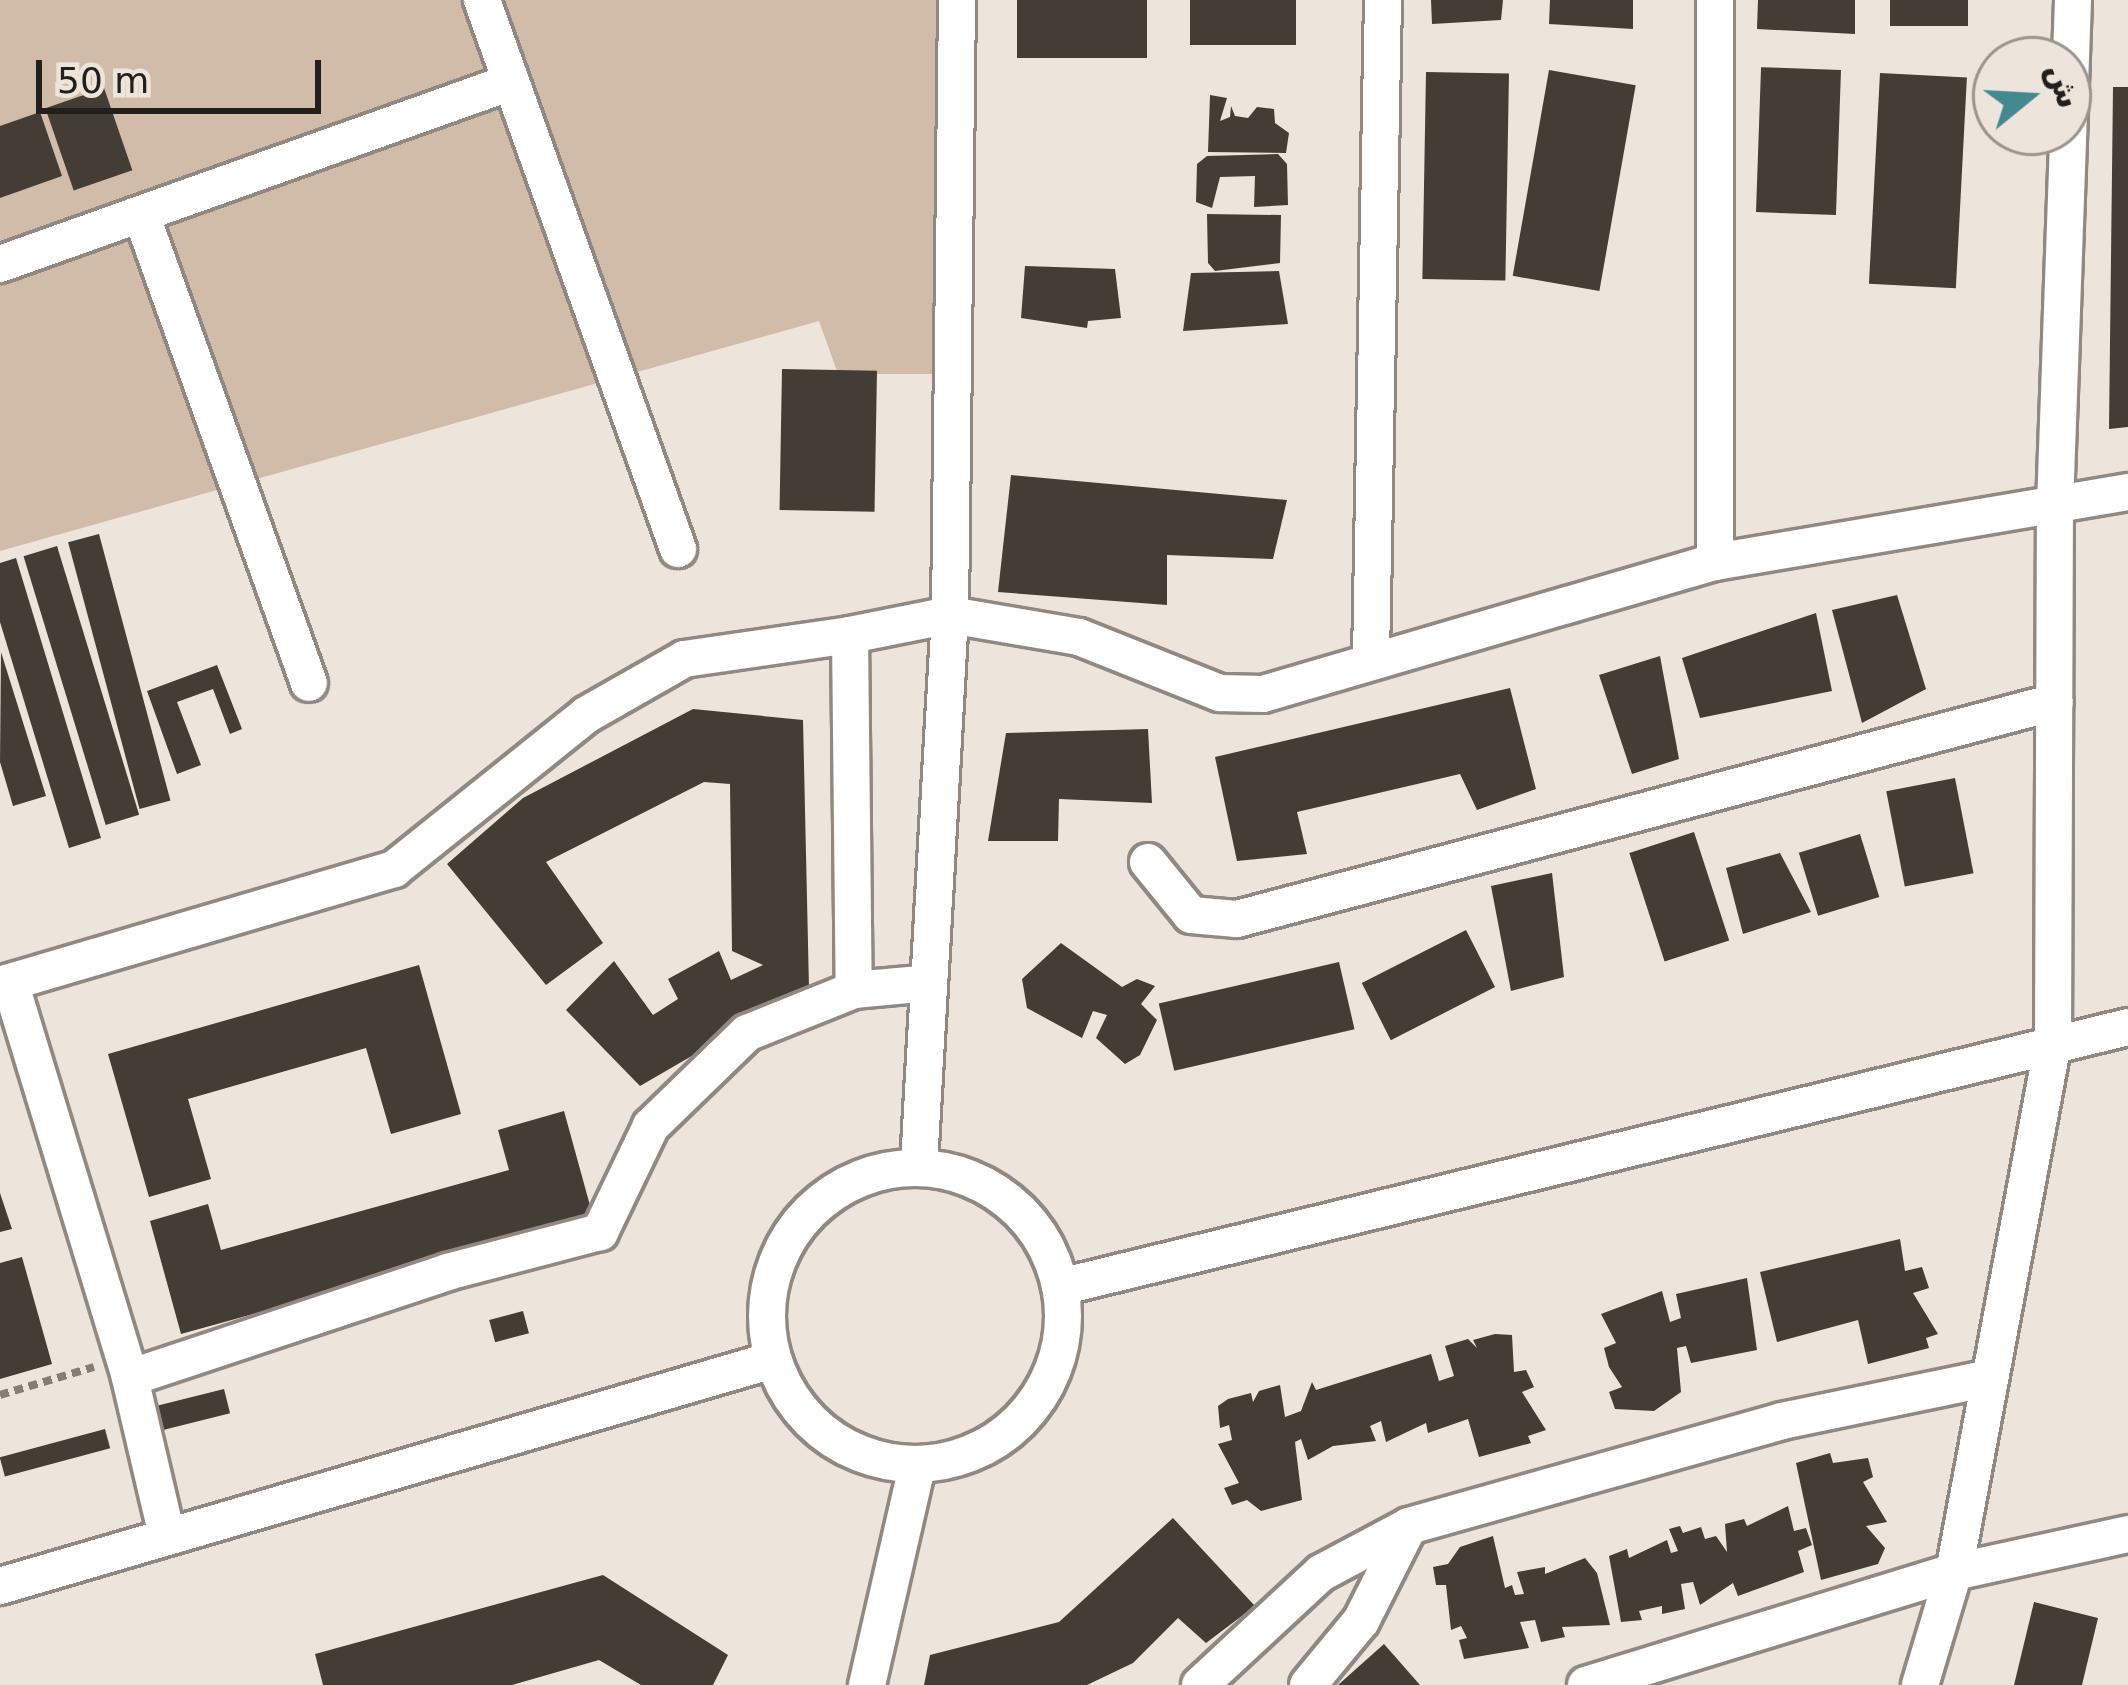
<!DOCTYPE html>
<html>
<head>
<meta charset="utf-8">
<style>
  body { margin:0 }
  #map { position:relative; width:2128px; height:1685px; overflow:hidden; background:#ede4db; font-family:"DejaVu Sans",Cairo,sans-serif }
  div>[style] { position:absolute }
  .green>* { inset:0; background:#d1bca9 }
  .building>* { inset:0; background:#443d36; transform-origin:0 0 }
  .path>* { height:8px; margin-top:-4px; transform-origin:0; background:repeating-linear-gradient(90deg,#847e78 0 9px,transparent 0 15px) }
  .roads { filter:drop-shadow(3px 0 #918981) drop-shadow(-3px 0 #918981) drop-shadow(0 3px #918981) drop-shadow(0 -3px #918981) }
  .minor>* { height:36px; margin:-18px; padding:0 18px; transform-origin:18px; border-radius:18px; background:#fff }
  .minor>.ring { margin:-18px; padding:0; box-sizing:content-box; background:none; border:36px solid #fff; border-radius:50% }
  span { translate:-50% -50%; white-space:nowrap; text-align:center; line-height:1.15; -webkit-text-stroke:12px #ede4db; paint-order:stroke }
  .north { position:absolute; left:1972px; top:36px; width:120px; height:120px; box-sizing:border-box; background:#ede4db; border:3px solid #9c958f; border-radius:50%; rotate:72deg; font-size:33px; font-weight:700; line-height:48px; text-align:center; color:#231f1c }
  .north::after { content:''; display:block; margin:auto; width:42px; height:54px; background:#428990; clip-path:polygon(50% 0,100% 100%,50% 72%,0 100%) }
  .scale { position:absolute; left:36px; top:60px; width:285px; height:54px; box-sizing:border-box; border:6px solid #231f1c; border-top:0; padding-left:15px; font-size:36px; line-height:42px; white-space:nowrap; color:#231f1c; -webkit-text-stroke:9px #ede4db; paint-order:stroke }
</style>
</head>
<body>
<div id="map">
  <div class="green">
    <i style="clip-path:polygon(0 0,940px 0,934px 374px,838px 374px,819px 321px,0 551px)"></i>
  </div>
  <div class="building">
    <i style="left:1017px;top:0;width:130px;height:58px"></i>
    <i style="left:1190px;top:0;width:106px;height:45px"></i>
    <i style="clip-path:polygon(1431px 0,1503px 0,1501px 20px,1432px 24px)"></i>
    <i style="clip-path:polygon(1550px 0,1633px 0,1633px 29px,1549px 24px)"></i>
    <i style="clip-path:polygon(1758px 0,1855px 0,1855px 34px,1757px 29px)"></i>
    <i style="left:1890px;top:0;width:78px;height:26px"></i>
    <i style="left:1549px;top:70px;width:88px;height:209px;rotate:10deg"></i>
    <i style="left:1841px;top:70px;width:145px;height:80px;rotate:92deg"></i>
    <i style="left:1426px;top:72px;width:83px;height:207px;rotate:1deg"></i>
    <i style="left:1880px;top:73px;width:87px;height:211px;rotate:3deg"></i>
    <i style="clip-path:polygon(2113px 87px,2128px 87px,2128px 427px,2109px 429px)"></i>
    <i style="left:104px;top:88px;width:87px;height:62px;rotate:71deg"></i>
    <i style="clip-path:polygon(1210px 95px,1227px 98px,1220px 121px,1230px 117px,1231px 106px,1235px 116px,1248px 118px,1257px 107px,1274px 109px,1275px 123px,1289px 133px,1286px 153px,1208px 152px)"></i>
    <i style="clip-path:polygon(40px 112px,62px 176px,0 198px,0 126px)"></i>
    <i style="clip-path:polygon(1278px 154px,1287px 164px,1288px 205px,1254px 207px,1255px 176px,1220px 177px,1212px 208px,1196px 202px,1197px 164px,1207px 156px)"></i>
    <i style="clip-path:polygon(1207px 214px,1281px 215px,1280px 263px,1215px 271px,1208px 263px)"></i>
    <i style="clip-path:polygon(1025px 266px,1115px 269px,1121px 318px,1088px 321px,1087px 328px,1021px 318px)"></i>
    <i style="clip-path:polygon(1279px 271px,1288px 324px,1183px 331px,1191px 273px)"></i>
    <i style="left:782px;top:369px;width:95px;height:141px;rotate:1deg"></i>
    <i style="clip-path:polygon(1011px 475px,1287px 500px,1273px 559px,1167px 555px,1167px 605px,998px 592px)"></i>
    <i style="left:99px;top:534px;width:276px;height:32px;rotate:75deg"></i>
    <i style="left:57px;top:546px;width:281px;height:35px;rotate:73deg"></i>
    <i style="clip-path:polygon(16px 558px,101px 838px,69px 848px,0 622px,0 563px)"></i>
    <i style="clip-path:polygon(1897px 595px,1926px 689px,1862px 723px,1832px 610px)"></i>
    <i style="clip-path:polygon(1816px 613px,1832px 691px,1700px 718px,1682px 658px)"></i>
    <i style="clip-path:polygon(1px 652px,46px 796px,13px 806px,0 762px)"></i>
    <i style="clip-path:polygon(1660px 656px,1679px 759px,1632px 774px,1599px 675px)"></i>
    <i style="clip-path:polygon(217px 665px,242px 729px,230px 734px,213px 689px,177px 702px,201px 765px,177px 774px,147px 691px)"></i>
    <i style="clip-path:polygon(1510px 688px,1536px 789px,1477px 810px,1460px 774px,1297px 812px,1307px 854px,1237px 861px,1215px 757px)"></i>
    <i style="clip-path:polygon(693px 709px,803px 720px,809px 988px,640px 1086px,566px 1010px,614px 961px,653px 1015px,678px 999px,668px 979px,719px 951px,731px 980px,763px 965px,732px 951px,730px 784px,704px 782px,546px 862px,603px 943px,546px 985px,447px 864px,523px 798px)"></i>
    <i style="clip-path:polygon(1148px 729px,1152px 803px,1059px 799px,1058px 841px,988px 841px,1006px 733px)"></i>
    <i style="left:1955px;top:778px;width:97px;height:70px;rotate:79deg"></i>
    <i style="left:1694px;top:832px;width:114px;height:68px;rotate:72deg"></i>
    <i style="left:1860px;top:834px;width:66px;height:64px;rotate:73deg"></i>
    <i style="clip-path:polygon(1780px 853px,1811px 912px,1743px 934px,1726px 868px)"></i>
    <i style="clip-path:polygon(1552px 873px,1564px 977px,1511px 991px,1491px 886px)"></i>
    <i style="left:1466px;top:930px;width:64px;height:117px;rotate:63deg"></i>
    <i style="clip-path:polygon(1061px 943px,1122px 987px,1137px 979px,1155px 986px,1141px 1004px,1157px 1020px,1140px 1055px,1125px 1064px,1096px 1038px,1107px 1015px,1093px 1011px,1082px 1038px,1027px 1008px,1022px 979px)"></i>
    <i style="left:1339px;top:962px;width:69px;height:185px;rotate:77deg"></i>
    <i style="clip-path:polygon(419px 965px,461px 1114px,391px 1134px,366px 1048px,188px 1099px,211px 1179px,149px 1197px,108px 1054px)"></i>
    <i style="clip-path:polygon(564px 1111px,594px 1220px,181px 1334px,150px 1221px,208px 1204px,221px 1250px,509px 1170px,498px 1130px)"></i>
    <i style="clip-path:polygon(0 1193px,12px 1229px,0 1232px)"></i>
    <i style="clip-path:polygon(1900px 1239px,1905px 1271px,1922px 1267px,1929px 1288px,1913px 1293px,1938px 1334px,1926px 1338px,1929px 1348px,1868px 1364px,1858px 1320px,1777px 1342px,1760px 1272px)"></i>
    <i style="clip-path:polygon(22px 1257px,52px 1364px,0 1379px,0 1263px)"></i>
    <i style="clip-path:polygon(1747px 1278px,1757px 1350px,1691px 1363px,1686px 1346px,1677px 1348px,1681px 1392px,1654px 1411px,1615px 1409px,1609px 1392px,1622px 1387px,1609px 1367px,1604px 1348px,1616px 1343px,1601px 1314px,1662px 1291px,1670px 1322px,1681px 1318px,1676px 1294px)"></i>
    <i style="left:523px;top:1311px;width:23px;height:35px;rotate:75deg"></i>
    <i style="clip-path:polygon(1495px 1334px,1512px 1335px,1514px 1372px,1526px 1370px,1534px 1387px,1522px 1392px,1546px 1430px,1528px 1436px,1531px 1443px,1479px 1457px,1468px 1419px,1428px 1433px,1426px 1423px,1386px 1442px,1381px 1421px,1370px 1426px,1376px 1441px,1333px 1446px,1308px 1460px,1301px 1439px,1295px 1442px,1302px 1500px,1261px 1511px,1247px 1500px,1232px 1505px,1224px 1488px,1239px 1483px,1218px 1444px,1232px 1440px,1229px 1425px,1220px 1428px,1218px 1406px,1228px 1399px,1251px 1393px,1253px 1402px,1259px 1391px,1280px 1385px,1285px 1417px,1301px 1411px,1312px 1382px,1316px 1390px,1431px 1354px,1439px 1381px,1454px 1376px,1445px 1346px,1468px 1339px,1477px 1348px,1473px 1340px)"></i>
    <i style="left:224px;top:1389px;width:25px;height:69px;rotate:76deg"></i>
    <i style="left:105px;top:1429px;width:20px;height:109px;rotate:75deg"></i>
    <i style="clip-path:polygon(1830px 1453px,1833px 1463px,1868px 1458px,1873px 1477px,1863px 1482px,1887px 1522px,1866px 1526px,1885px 1548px,1878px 1564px,1821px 1580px,1796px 1463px)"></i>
    <i style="clip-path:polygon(1788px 1506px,1794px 1531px,1806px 1528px,1812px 1545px,1798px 1551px,1804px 1572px,1738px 1596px,1733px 1583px,1700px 1605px,1693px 1582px,1681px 1584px,1685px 1609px,1662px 1614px,1662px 1606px,1639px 1611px,1642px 1620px,1621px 1622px,1609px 1556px,1627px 1549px,1629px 1558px,1667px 1540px,1671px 1553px,1678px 1551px,1669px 1529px,1680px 1526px,1683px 1533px,1701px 1527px,1705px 1539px,1716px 1536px,1727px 1552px,1725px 1524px,1744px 1519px,1747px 1526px)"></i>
    <i style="clip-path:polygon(1173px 1518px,1255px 1606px,1206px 1643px,1178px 1618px,1133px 1663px,1087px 1685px,924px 1685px,930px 1655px,1059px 1622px)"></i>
    <i style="clip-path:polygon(1493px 1536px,1505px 1588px,1512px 1585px,1515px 1595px,1524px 1594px,1517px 1572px,1545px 1567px,1545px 1574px,1585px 1558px,1597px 1573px,1610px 1625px,1562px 1627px,1565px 1637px,1541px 1642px,1535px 1620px,1520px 1622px,1529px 1648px,1464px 1659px,1459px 1640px,1467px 1638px,1461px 1626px,1451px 1630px,1446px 1585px,1436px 1585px,1433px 1567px,1448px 1564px,1460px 1547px)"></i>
    <i style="clip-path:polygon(603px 1575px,728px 1655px,713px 1685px,641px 1685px,599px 1660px,512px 1685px,323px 1685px,315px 1654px)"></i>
    <i style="clip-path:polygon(2034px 1602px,2098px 1618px,2082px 1685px,2014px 1685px)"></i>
    <i style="clip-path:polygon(1384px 1644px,1420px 1685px,1338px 1685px)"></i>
  </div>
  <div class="path">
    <i style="left:0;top:1395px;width:98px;rotate:-16.6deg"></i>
  </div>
  <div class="roads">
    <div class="minor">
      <i style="left:482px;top:0;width:583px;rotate:70.35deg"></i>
      <i style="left:141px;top:214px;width:498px;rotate:70.3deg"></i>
      <i style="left:0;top:264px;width:542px;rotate:-19.6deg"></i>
      <i style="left:1715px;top:562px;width:562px;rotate:-90deg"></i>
      <i style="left:850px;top:635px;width:102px;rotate:-11.3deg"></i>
      <i style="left:950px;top:615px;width:131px;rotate:9.7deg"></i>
      <i style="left:1079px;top:637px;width:152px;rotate:21.7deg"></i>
      <i style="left:1220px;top:693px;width:43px;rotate:1.3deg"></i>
      <i style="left:1263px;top:694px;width:471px;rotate:-16.3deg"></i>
      <i style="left:1715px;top:562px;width:419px;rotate:-9.6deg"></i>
      <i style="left:1371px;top:659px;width:659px;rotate:-88.96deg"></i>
      <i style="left:1148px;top:862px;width:68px;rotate:50.9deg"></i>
      <i style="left:1191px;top:915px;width:46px;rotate:5deg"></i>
      <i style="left:1237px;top:919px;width:846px;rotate:-14.86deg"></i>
      <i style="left:10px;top:982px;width:414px;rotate:73.1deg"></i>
      <i style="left:130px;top:1378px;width:162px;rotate:76.8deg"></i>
      <i style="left:0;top:985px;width:411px;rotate:-16.4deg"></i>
      <i style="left:394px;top:869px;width:246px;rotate:-38.7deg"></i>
      <i style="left:586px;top:715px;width:113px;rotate:-29.7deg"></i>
      <i style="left:684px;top:659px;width:168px;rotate:-8.2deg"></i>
      <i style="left:850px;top:635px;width:355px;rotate:89.4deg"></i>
      <i style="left:854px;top:990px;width:115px;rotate:158.1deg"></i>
      <i style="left:747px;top:1033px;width:134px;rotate:135.9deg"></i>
      <i style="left:651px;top:1126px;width:118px;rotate:115.7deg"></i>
      <i style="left:600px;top:1232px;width:157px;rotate:165.3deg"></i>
      <i style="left:448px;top:1272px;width:335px;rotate:161.6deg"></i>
      <i style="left:854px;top:990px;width:75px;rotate:-5.3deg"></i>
      <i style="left:919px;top:1164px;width:550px;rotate:-86.77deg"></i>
      <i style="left:950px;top:615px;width:615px;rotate:-89.35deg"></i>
      <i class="ring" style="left:767px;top:1168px;width:260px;height:260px"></i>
      <i style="left:1060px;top:1287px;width:1099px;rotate:-13.68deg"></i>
      <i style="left:0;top:1586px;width:805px;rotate:-16.3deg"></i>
      <i style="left:867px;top:1685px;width:225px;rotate:-77.1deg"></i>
      <i style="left:1200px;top:1685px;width:165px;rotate:-42.8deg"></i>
      <i style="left:1321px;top:1573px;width:100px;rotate:-28.1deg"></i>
      <i style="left:1409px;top:1526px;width:387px;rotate:-15.7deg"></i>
      <i style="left:1782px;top:1421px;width:212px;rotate:-11.7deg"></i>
      <i style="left:1308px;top:1685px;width:83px;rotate:-50.4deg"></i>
      <i style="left:1361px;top:1621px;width:106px;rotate:-63.2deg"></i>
      <i style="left:1586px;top:1685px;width:385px;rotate:-17.1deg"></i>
      <i style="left:1954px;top:1572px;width:178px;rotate:-12.3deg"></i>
      <i style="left:1920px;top:1685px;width:118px;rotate:-73.3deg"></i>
      <i style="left:1954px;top:1572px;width:538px;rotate:-79.4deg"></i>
      <i style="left:2053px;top:1043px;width:537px;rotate:-89.79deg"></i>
      <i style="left:2055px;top:506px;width:506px;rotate:-87.96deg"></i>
    </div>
  </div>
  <div class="north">ش</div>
  <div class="scale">50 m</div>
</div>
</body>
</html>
